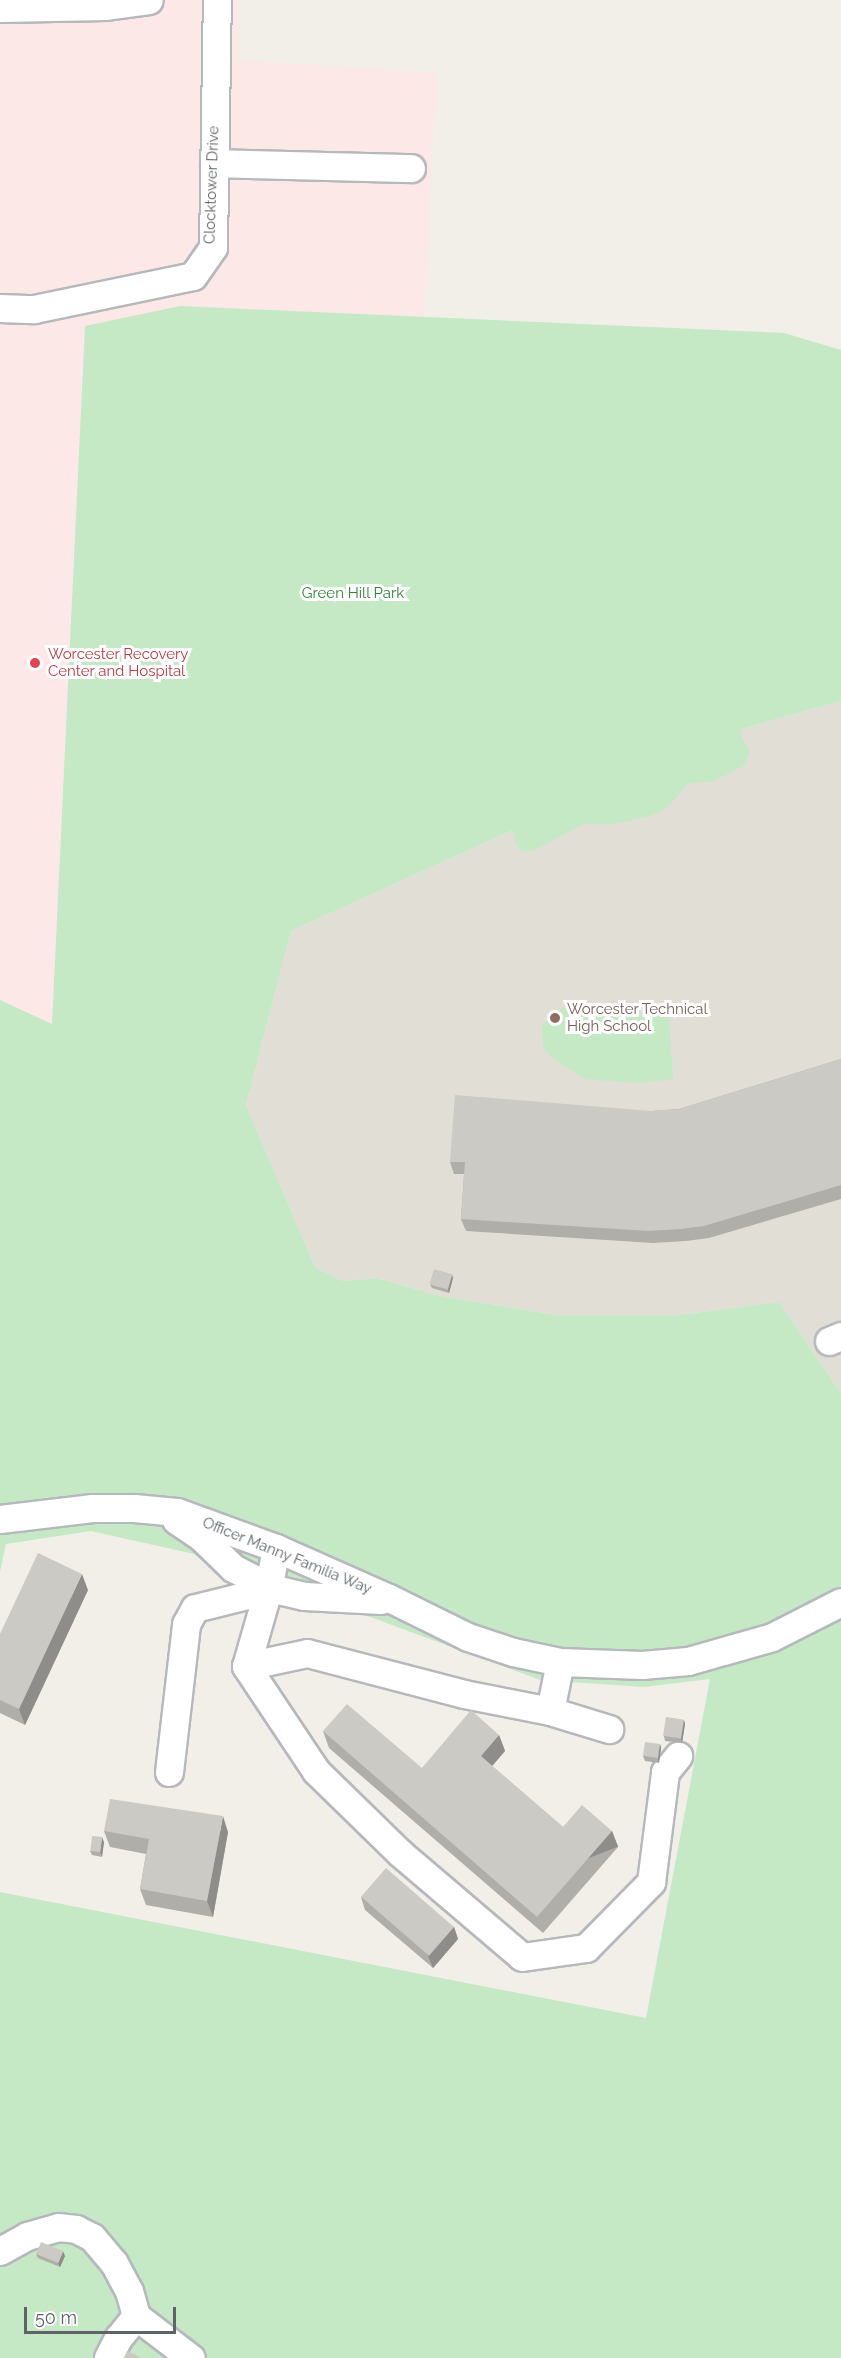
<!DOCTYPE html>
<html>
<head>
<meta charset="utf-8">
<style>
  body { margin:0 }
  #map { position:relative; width:841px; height:2358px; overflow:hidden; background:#f1efe8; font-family:Raleway,sans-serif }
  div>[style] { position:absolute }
  .education>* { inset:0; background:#e1ded6 }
  .medical>* { inset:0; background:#fce8e6 }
  .green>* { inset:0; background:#c5e8c5 }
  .roads { filter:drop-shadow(2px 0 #b5b8bc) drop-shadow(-2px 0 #b5b8bc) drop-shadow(0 2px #b5b8bc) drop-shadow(0 -2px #b5b8bc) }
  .minor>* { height:27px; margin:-13.5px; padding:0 13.5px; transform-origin:13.5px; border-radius:13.5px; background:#fff }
  .wall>* { inset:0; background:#afaea9 }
  .shaded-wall>* { inset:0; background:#8f8d8a; transform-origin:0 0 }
  .building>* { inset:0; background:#cccac5; transform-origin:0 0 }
  .dots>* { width:16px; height:16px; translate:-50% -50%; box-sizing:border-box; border:3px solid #fff; border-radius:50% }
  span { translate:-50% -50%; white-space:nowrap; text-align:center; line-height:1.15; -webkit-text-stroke:6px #fff; paint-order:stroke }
  .street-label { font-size:15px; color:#5f6368 }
  .park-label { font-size:15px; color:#348238 }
  .health-label { font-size:15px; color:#be3a42 }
  .left { translate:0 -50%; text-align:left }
  .education-label { font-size:15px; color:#785e54 }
  .scale { position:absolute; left:24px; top:2307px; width:152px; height:27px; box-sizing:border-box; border:3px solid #5f6368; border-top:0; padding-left:8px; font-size:18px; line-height:21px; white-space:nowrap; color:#5f6368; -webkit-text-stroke:4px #fff; paint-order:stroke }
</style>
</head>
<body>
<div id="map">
  <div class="education">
    <i style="clip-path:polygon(841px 701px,841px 1393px,779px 1302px,671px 1316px,563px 1316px,436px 1295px,377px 1278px,343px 1281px,315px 1267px,246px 1105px,291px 931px,726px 733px)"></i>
  </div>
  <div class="medical">
    <i style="clip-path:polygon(0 0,239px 0,239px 60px,436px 73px,423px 326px,85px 326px,52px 1024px,0 1000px)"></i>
  </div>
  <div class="green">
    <i style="clip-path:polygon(180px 306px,784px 333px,841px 350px,841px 701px,741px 729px,742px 738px,750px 750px,745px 765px,712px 782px,689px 783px,667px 808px,651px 816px,612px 824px,584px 824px,535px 850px,522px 852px,516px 843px,513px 830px,291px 931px,246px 1105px,315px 1267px,343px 1281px,377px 1278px,436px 1295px,563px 1316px,671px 1316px,779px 1302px,841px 1393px,841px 2358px,0 2358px,0 1892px,646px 2018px,710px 1679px,644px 1687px,540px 1680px,357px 1612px,223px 1577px,194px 1554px,91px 1531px,6px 1544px,0 1572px,0 1000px,52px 1024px,85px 326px)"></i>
    <i style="clip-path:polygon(579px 1003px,618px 1015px,669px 1015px,673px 1079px,638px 1083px,584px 1079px,550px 1056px,543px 1047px,542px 1025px,565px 1006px)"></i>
  </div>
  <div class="roads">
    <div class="minor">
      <i style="left:0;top:8px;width:106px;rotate:-1.1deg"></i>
      <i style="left:106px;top:6px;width:43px;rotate:-7.9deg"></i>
      <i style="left:214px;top:163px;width:197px;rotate:1.5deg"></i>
      <i style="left:0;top:308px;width:34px;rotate:2deg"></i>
      <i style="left:34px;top:309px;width:162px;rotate:-11.7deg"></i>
      <i style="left:193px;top:276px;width:35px;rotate:-55deg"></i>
      <i style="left:213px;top:247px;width:247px;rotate:-89.1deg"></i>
      <i style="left:829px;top:1341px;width:13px;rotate:-23deg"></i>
      <i style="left:0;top:1519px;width:93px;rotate:-6.8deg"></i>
      <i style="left:92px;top:1508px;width:42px"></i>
      <i style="left:134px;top:1508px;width:43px;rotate:5.3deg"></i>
      <i style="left:177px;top:1512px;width:105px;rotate:20deg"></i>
      <i style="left:276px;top:1548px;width:124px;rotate:23.9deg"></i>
      <i style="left:389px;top:1598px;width:88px;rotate:26.3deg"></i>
      <i style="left:468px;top:1637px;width:47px;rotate:18.4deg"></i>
      <i style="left:513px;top:1652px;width:48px;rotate:12deg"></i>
      <i style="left:560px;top:1662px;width:82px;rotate:2.1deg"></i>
      <i style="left:642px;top:1665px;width:46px;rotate:-5deg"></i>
      <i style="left:688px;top:1661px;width:87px;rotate:-15.9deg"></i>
      <i style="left:772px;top:1637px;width:77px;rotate:-26.9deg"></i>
      <i style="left:176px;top:1520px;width:29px;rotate:34deg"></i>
      <i style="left:200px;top:1536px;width:46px;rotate:44.1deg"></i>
      <i style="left:233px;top:1568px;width:46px;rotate:27.1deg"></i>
      <i style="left:274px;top:1589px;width:31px;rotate:13deg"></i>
      <i style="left:304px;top:1596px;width:77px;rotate:3deg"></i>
      <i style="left:276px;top:1548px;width:43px;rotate:100.8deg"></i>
      <i style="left:268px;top:1590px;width:79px;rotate:106.1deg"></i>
      <i style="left:246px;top:1666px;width:126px;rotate:56.3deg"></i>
      <i style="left:316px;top:1771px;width:117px;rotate:44.3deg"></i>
      <i style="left:400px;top:1853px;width:160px;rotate:40.4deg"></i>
      <i style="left:522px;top:1957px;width:65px;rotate:-8deg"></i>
      <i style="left:586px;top:1948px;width:93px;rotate:-45.4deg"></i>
      <i style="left:651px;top:1882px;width:111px;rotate:-82.7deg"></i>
      <i style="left:665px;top:1772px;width:21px;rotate:-51deg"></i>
      <i style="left:246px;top:1666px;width:62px;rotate:-12deg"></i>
      <i style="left:307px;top:1653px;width:162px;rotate:14.6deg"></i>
      <i style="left:464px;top:1694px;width:88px;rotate:11.2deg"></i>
      <i style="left:550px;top:1711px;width:62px;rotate:17deg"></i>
      <i style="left:550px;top:1711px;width:50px;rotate:-78.5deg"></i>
      <i style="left:169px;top:1772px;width:149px;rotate:-83.4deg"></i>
      <i style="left:186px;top:1624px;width:18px;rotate:-61deg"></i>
      <i style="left:195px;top:1608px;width:75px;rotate:-13.9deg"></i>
      <i style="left:0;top:2251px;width:31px;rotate:-29deg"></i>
      <i style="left:27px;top:2236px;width:32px;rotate:-16deg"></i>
      <i style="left:58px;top:2227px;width:18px;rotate:6deg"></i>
      <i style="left:76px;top:2229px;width:18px;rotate:27deg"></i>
      <i style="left:92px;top:2237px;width:34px;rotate:50deg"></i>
      <i style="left:114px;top:2263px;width:32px;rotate:62deg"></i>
      <i style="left:129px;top:2291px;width:26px;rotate:74deg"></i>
      <i style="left:136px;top:2316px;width:28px;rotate:129deg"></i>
      <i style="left:118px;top:2338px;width:22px;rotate:117deg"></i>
      <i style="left:136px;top:2316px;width:69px;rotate:37.4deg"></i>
    </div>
  </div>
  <div class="wall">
    <i style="clip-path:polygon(841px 1059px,841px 1199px,709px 1238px,686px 1241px,653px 1243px,466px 1231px,461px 1219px,464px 1174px,454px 1174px,450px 1162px,651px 1111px,679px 1109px)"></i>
    <i style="clip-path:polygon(453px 1278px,449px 1293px,432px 1288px,430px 1284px)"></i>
    <i style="clip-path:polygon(88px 1590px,25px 1725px,0 1713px,0 1634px)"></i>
    <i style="clip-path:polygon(684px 1720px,685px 1724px,682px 1743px,665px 1741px,664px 1736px)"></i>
    <i style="clip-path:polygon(323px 1731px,422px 1768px,499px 1735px,505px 1751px,492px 1766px,563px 1827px,612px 1831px,618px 1847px,543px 1933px,329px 1748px)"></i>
    <i style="clip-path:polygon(660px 1744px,661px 1748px,659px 1763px,645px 1761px,643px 1756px)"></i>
    <i style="clip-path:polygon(104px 1831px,228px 1832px,213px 1917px,146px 1905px,140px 1889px,146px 1854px,110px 1847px)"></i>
    <i style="clip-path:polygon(104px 1842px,102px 1857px,92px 1855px,90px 1851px)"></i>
    <i style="clip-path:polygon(361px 1897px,454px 1927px,458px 1939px,433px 1968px,365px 1910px)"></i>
    <i style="clip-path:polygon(36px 2254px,65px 2256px,60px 2267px,38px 2258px)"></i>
  </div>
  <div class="shaded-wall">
    <i style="clip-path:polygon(452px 1274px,453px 1278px,449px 1293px,448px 1289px)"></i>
    <i style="clip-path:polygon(82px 1574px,88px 1590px,25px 1725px,19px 1709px)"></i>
    <i style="clip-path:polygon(684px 1720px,685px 1724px,682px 1743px,681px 1739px)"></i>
    <i style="clip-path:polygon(499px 1735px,505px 1751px,487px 1772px,481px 1756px)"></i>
    <i style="clip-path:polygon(660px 1744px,661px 1748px,659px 1763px,658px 1758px)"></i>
    <i style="clip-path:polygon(223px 1816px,228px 1832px,213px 1917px,207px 1901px)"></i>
    <i style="left:612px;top:1831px;width:17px;height:114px;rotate:69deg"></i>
    <i style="clip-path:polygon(102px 1837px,104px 1842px,102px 1857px,100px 1852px)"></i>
    <i style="clip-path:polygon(454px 1927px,458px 1939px,433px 1968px,428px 1956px)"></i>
    <i style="clip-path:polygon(63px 2251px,65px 2256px,60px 2267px,58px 2263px)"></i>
  </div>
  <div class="building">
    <i style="clip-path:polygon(841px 1059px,841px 1185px,704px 1226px,681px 1229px,648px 1231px,461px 1219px,465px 1162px,450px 1162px,455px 1095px,651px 1111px,679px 1109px)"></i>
    <i style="left:434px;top:1269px;width:19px;height:16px;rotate:16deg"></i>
    <i style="clip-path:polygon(38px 1553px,82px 1574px,19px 1709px,0 1700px,0 1634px)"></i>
    <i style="clip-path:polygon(347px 1704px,422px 1768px,471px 1710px,499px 1735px,481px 1756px,563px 1827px,582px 1805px,612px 1831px,537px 1917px,323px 1731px)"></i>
    <i style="left:666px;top:1717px;width:18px;height:19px;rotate:9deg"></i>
    <i style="left:645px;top:1742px;width:15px;height:14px;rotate:8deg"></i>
    <i style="clip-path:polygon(110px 1799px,223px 1816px,207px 1901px,140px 1889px,149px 1839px,104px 1831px)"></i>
    <i style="left:92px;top:1836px;width:10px;height:15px;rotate:6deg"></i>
    <i style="left:386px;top:1868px;width:90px;height:38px;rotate:41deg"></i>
    <i style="left:41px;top:2242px;width:24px;height:13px;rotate:22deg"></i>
    <i style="clip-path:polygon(127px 2351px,140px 2357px,140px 2358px,124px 2358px)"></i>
  </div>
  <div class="dots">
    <i style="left:35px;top:663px;background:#e0444e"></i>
    <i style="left:555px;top:1018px;background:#8d6e63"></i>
  </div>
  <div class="street-label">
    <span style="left:212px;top:185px;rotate:-88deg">Clocktower Drive</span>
    <span style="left:287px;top:1556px;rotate:22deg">Officer Manny Familia Way</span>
  </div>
  <div class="park-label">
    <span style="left:353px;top:594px">Green Hill Park</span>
  </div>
  <div class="health-label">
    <span class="left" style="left:48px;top:663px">Worcester Recovery<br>Center and Hospital</span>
  </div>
  <div class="education-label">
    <span class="left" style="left:567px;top:1018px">Worcester Technical<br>High School</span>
  </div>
  <div class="scale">50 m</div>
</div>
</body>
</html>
